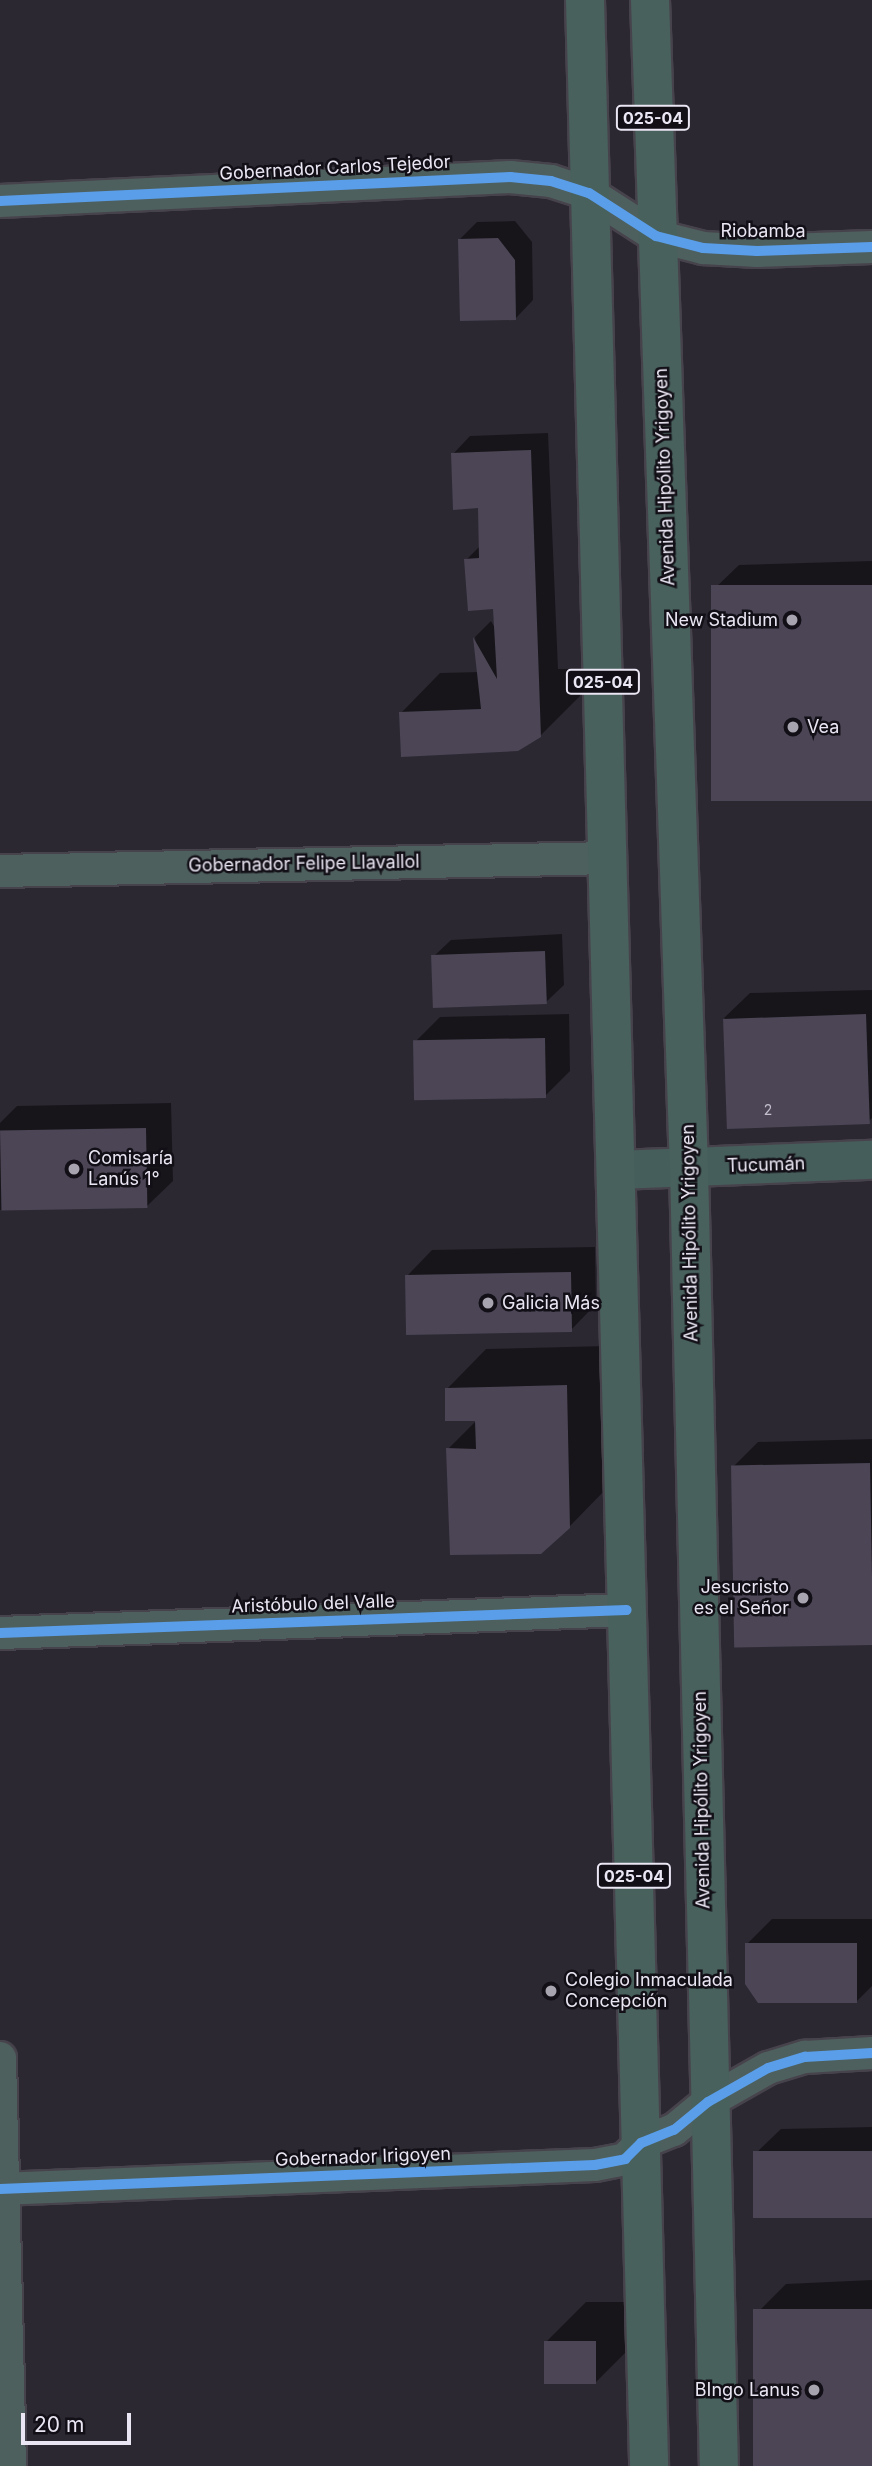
<!DOCTYPE html>
<html>
<head>
<meta charset="utf-8">
<style>
  body { margin:0 }
  #map { position:relative; width:872px; height:2466px; overflow:hidden; background:#2c2832; font-family:Inter,sans-serif }
  div>[style] { position:absolute }
  .shadow>* { inset:0; background:#0007 }
  .building>* { inset:0; background:#4b4555; transform-origin:0 0 }
  .roads { filter:drop-shadow(2px 0 #47434c) drop-shadow(-2px 0 #47434c) drop-shadow(0 2px #47434c) drop-shadow(0 -2px #47434c) }
  .street>* { height:32px; margin:-16px; padding:0 16px; transform-origin:16px; border-radius:16px; background:#4e605e }
  .secondary>* { height:38px; margin:-19px; padding:0 19px; transform-origin:19px; border-radius:19px; background:#465e5b }
  .primary>* { height:38px; margin:-19px; padding:0 19px; transform-origin:19px; border-radius:19px; background:#48615d }
  .cycleway>* { height:10px; margin:-5px; padding:0 5px; transform-origin:5px; border-radius:5px; background:#5a9eea }
  .dots>* { width:19px; height:19px; translate:-50% -50%; box-sizing:border-box; border:4px solid #120f17; border-radius:50% }
  span { translate:-50% -50%; white-space:nowrap; text-align:center; line-height:1.15; -webkit-text-stroke:5px #120f17; paint-order:stroke }
  .number-label { font-size:14px; color:#c3becc }
  .number-label span { -webkit-text-stroke-width:0 }
  .shield-label span { padding:2px 5px; background:#120f17; border:2px solid; border-radius:5px; -webkit-text-stroke-width:0 }
  .shield-label { font-size:16px; color:#ebe6f3; font-weight:700 }
  .street-label { font-size:18px; color:#ebe6f3 }
  .poi-label { font-size:18px; color:#ebe6f3 }
  .right { translate:-100% -50%; text-align:right }
  .left { translate:0 -50%; text-align:left }
  .scale { position:absolute; left:21px; top:2413px; width:110px; height:32px; box-sizing:border-box; border:4px solid #ebe6f3; border-top:0; padding-left:9px; font-size:21px; line-height:24px; white-space:nowrap; color:#ebe6f3; -webkit-text-stroke:5px #120f17; paint-order:stroke }
</style>
</head>
<body>
<div id="map">
  <div class="shadow">
    <i style="clip-path:polygon(515px 221px,532px 242px,533px 300px,516px 318px,459px 240px,477px 222px)"></i>
    <i style="clip-path:polygon(548px 433px,558px 669px,581px 669px,580px 696px,540px 736px,401px 713px,440px 673px,479px 672px,475px 637px,491px 621px,495px 628px,494px 607px,466px 560px,481px 545px,480px 506px,453px 454px,470px 436px)"></i>
    <i style="clip-path:polygon(872px 561px,872px 799px,713px 590px,739px 565px)"></i>
    <i style="clip-path:polygon(562px 934px,564px 985px,546px 1002px,433px 957px,451px 940px)"></i>
    <i style="clip-path:polygon(872px 990px,872px 1118px,868px 1122px,724px 1018px,750px 993px)"></i>
    <i style="clip-path:polygon(569px 1014px,570px 1071px,545px 1096px,415px 1042px,440px 1017px)"></i>
    <i style="clip-path:polygon(171px 1103px,173px 1181px,147px 1206px,0 1210px,0 1123px,17px 1106px)"></i>
    <i style="clip-path:polygon(595px 1247px,596px 1304px,571px 1330px,407px 1276px,432px 1250px)"></i>
    <i style="clip-path:polygon(606px 1346px,609px 1486px,569px 1527px,448px 1449px,478px 1419px,447px 1389px,486px 1349px)"></i>
    <i style="clip-path:polygon(872px 1439px,872px 1643px,738px 1646px,733px 1467px,758px 1442px)"></i>
    <i style="clip-path:polygon(772px 1919px,872px 1919px,872px 1986px,857px 2001px,747px 1944px)"></i>
    <i style="clip-path:polygon(872px 2127px,872px 2216px,755px 2154px,781px 2129px)"></i>
    <i style="clip-path:polygon(872px 2280px,872px 2466px,762px 2466px,755px 2315px,786px 2284px)"></i>
    <i style="clip-path:polygon(586px 2302px,635px 2302px,636px 2342px,596px 2382px,546px 2342px)"></i>
  </div>
  <div class="building">
    <i style="clip-path:polygon(498px 238px,515px 260px,516px 320px,460px 321px,458px 239px)"></i>
    <i style="clip-path:polygon(531px 450px,541px 737px,518px 751px,401px 757px,399px 712px,481px 709px,473px 637px,497px 679px,493px 609px,468px 611px,464px 559px,479px 558px,478px 508px,453px 510px,451px 453px)"></i>
    <i style="left:872px;top:585px;width:216px;height:161px;rotate:90deg"></i>
    <i style="left:545px;top:951px;width:53px;height:114px;rotate:88deg"></i>
    <i style="left:866px;top:1014px;width:110px;height:143px;rotate:88deg"></i>
    <i style="left:545px;top:1038px;width:60px;height:132px;rotate:89deg"></i>
    <i style="left:146px;top:1128px;width:80px;height:146px;rotate:89deg"></i>
    <i style="left:571px;top:1272px;width:60px;height:166px;rotate:89deg"></i>
    <i style="clip-path:polygon(567px 1385px,570px 1528px,541px 1554px,450px 1555px,446px 1448px,476px 1449px,475px 1421px,445px 1421px,445px 1388px)"></i>
    <i style="left:870px;top:1463px;width:182px;height:139px;rotate:89deg"></i>
    <i style="clip-path:polygon(745px 1943px,857px 1943px,857px 2003px,758px 2003px,745px 1984px)"></i>
    <i style="left:872px;top:2151px;width:67px;height:119px;rotate:90deg"></i>
    <i style="left:872px;top:2309px;width:157px;height:119px;rotate:90deg"></i>
    <i style="left:544px;top:2341px;width:52px;height:43px"></i>
  </div>
  <div class="roads">
    <div class="street">
      <i style="left:0;top:201px;width:511px;rotate:-2.69deg"></i>
      <i style="left:510px;top:177px;width:41px;rotate:5.6deg"></i>
      <i style="left:551px;top:181px;width:40px;rotate:18deg"></i>
      <i style="left:589px;top:193px;width:80px;rotate:32.7deg"></i>
      <i style="left:656px;top:236px;width:49px;rotate:14.3deg"></i>
      <i style="left:703px;top:248px;width:54px;rotate:3.2deg"></i>
      <i style="left:757px;top:251px;width:115px;rotate:-2deg"></i>
      <i style="left:0;top:871px;width:608px;rotate:-1.22deg"></i>
      <i style="left:0;top:1633px;width:627px;rotate:-2.1deg"></i>
      <i style="left:0;top:2058px;width:408px;rotate:88.6deg"></i>
      <i style="left:0;top:2189px;width:595px;rotate:-2.31deg"></i>
      <i style="left:595px;top:2165px;width:31px;rotate:-11deg"></i>
      <i style="left:625px;top:2159px;width:23px;rotate:-45deg"></i>
      <i style="left:641px;top:2143px;width:35px;rotate:-22deg"></i>
      <i style="left:674px;top:2130px;width:44px;rotate:-39.5deg"></i>
      <i style="left:708px;top:2102px;width:69px;rotate:-29.5deg"></i>
      <i style="left:768px;top:2068px;width:39px;rotate:-17deg"></i>
      <i style="left:805px;top:2057px;width:67px;rotate:-3.4deg"></i>
    </div>
    <div class="secondary">
      <i style="left:618px;top:1170px;width:254px;rotate:-2.3deg"></i>
    </div>
    <div class="primary">
      <i style="left:585px;top:0;width:2467px;rotate:88.51deg"></i>
      <i style="left:650px;top:0;width:1169px;rotate:88.09deg"></i>
      <i style="left:689px;top:1168px;width:1298px;rotate:88.68deg"></i>
    </div>
  </div>
  <div class="cycleway">
    <i style="left:0;top:201px;width:511px;rotate:-2.69deg"></i>
    <i style="left:510px;top:177px;width:41px;rotate:5.6deg"></i>
    <i style="left:551px;top:181px;width:40px;rotate:18deg"></i>
    <i style="left:589px;top:193px;width:80px;rotate:32.7deg"></i>
    <i style="left:656px;top:236px;width:49px;rotate:14.3deg"></i>
    <i style="left:703px;top:248px;width:54px;rotate:3.2deg"></i>
    <i style="left:757px;top:251px;width:115px;rotate:-2deg"></i>
    <i style="left:0;top:1633px;width:627px;rotate:-2.1deg"></i>
    <i style="left:0;top:2189px;width:595px;rotate:-2.31deg"></i>
    <i style="left:595px;top:2165px;width:31px;rotate:-11deg"></i>
    <i style="left:625px;top:2159px;width:23px;rotate:-45deg"></i>
    <i style="left:641px;top:2143px;width:35px;rotate:-22deg"></i>
    <i style="left:674px;top:2130px;width:44px;rotate:-39.5deg"></i>
    <i style="left:708px;top:2102px;width:69px;rotate:-29.5deg"></i>
    <i style="left:768px;top:2068px;width:39px;rotate:-17deg"></i>
    <i style="left:805px;top:2057px;width:67px;rotate:-3.4deg"></i>
  </div>
  <div class="dots">
    <i style="left:792px;top:620px;background:#a8a4af"></i>
    <i style="left:793px;top:727px;background:#a8a4af"></i>
    <i style="left:74px;top:1169px;background:#a8a4af"></i>
    <i style="left:488px;top:1303px;background:#a8a4af"></i>
    <i style="left:803px;top:1598px;background:#a8a4af"></i>
    <i style="left:551px;top:1991px;background:#a8a4af"></i>
    <i style="left:814px;top:2390px;background:#a8a4af"></i>
  </div>
  <div class="number-label">
    <span style="left:768px;top:1110px">2</span>
  </div>
  <div class="shield-label">
    <span style="left:653px;top:118px">025-04</span>
    <span style="left:603px;top:682px">025-04</span>
    <span style="left:634px;top:1876px">025-04</span>
  </div>
  <div class="street-label">
    <span style="left:335px;top:168px;rotate:-3deg">Gobernador Carlos Tejedor</span>
    <span style="left:763px;top:231px">Riobamba</span>
    <span style="left:665px;top:477px;rotate:-92deg">Avenida Hipólito Yrigoyen</span>
    <span style="left:304px;top:864px;rotate:-1deg">Gobernador Felipe Llavallol</span>
    <span style="left:766px;top:1165px;rotate:-2deg">Tucumán</span>
    <span style="left:690px;top:1233px;rotate:-91deg">Avenida Hipólito Yrigoyen</span>
    <span style="left:313px;top:1604px;rotate:-2deg">Aristóbulo del Valle</span>
    <span style="left:702px;top:1800px;rotate:-91deg">Avenida Hipólito Yrigoyen</span>
    <span style="left:363px;top:2157px;rotate:-2deg">Gobernador Irigoyen</span>
  </div>
  <div class="poi-label">
    <span class="right" style="left:778px;top:620px">New Stadium</span>
    <span class="left" style="left:807px;top:727px">Vea</span>
    <span class="left" style="left:88px;top:1169px">Comisaría<br>Lanús 1°</span>
    <span class="left" style="left:502px;top:1303px">Galicia Más</span>
    <span class="right" style="left:789px;top:1598px">Jesucristo<br>es el Señor</span>
    <span class="left" style="left:565px;top:1991px">Colegio Inmaculada<br>Concepción</span>
    <span class="right" style="left:800px;top:2390px">BIngo Lanus</span>
  </div>
  <div class="scale">20 m</div>
</div>
</body>
</html>
